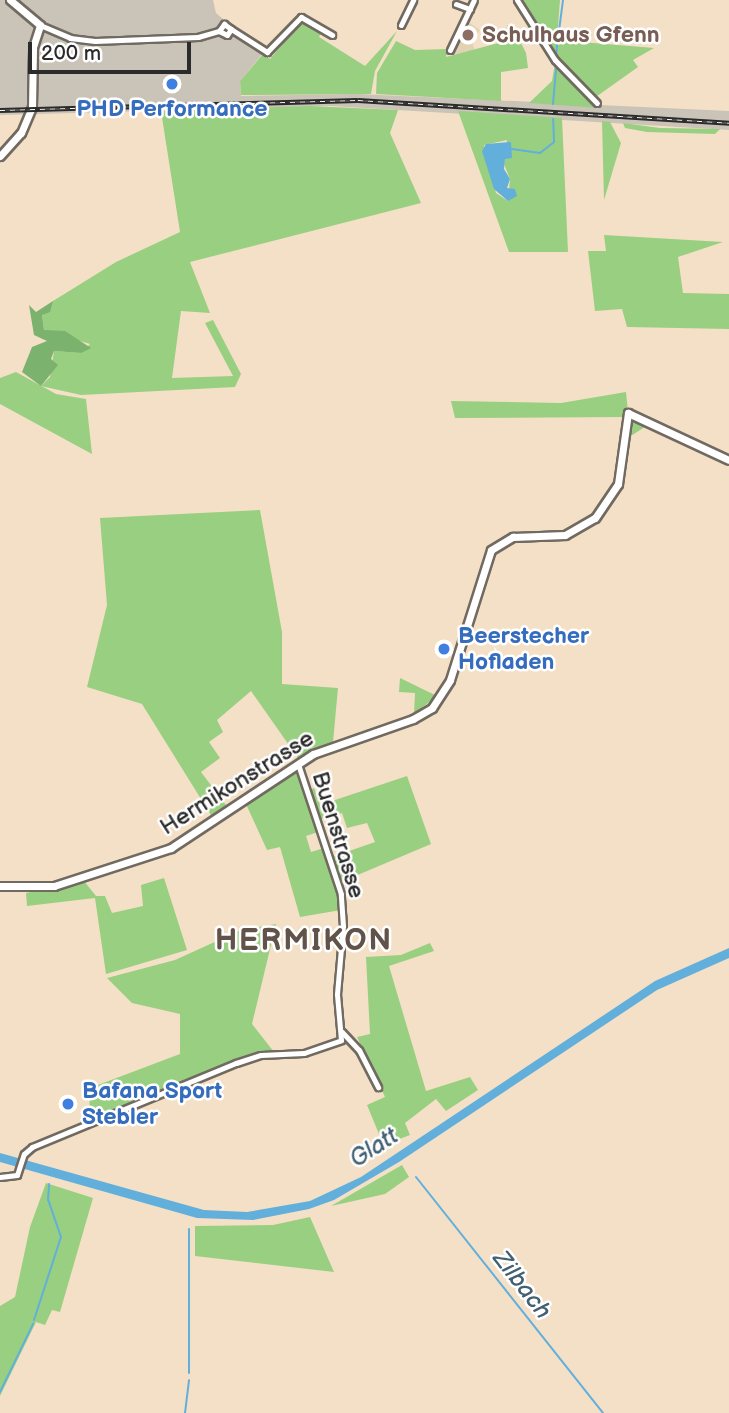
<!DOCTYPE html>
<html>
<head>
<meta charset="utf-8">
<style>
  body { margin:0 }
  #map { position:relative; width:729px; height:1413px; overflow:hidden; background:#f4e0c6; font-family:"Balsamiq Sans",sans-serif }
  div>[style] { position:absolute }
  .built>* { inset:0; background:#e2d2b4 }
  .industrial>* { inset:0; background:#cac3b8 }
  .green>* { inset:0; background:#99cf80 }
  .forest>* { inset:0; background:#7ab26e }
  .water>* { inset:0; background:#62afdc }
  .stream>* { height:2px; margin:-1px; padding:0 1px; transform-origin:1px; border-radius:1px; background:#62afdc }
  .roads { filter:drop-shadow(2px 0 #716a61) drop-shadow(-2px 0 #716a61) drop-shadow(0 2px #716a61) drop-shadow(0 -2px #716a61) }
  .street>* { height:5px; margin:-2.5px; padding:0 2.5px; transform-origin:2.5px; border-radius:2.5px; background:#fff }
  .secondary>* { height:7px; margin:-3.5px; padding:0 3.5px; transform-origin:3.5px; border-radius:3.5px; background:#fff }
  .rail>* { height:4.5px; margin-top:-2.25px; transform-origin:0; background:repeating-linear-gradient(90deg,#fff 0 5px,#2b2b2b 0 10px); box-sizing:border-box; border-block:2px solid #2b2b2b }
  .dots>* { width:19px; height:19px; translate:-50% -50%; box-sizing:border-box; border:4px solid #fff; border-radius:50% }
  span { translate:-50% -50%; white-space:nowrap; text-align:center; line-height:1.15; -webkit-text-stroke:5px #fff; paint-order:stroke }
  .education-label { font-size:23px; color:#785e54; font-weight:700 }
  .left { translate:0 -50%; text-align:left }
  .shop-label { font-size:23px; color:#366cbe; font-weight:700 }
  .street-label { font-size:23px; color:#2b2b2b }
  .water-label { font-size:24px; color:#416072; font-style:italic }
  .district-label { font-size:30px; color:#62534a; font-weight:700; letter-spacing:2px }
  .scale { position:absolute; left:28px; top:42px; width:163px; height:32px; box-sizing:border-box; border:4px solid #2b2b2b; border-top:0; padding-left:9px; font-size:21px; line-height:24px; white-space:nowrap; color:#2b2b2b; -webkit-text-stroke:5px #fff; paint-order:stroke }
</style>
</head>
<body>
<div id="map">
  <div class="built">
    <i style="clip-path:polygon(467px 21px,480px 30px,472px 41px,475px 51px,452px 55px)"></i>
  </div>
  <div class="industrial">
    <i style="clip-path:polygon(0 0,213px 0,216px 13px,263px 53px,240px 81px,241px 96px,358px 94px,729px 111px,729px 130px,331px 106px,0 115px)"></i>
  </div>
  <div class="green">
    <i style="clip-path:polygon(519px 0,560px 0,557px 40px,654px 48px,633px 60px,638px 67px,593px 99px,553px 55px)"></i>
    <i style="clip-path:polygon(303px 20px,322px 31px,319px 37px,365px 66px,397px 31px,375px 71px,371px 94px,241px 95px,240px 81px,263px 54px,270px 59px)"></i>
    <i style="clip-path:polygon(507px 25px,513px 27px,526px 53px,528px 68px,501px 72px,501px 101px,376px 94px,377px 73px,396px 41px,415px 50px,447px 49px,446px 57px,506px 41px)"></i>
    <i style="clip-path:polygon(555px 63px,599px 105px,599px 108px,529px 103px,552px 81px)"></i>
    <i style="clip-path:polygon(309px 106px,398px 110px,390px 133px,421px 203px,190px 262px,210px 313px,181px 311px,172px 378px,233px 376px,205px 323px,213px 320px,241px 374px,235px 387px,81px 395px,41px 386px,50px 377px,54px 351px,81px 353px,90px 344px,44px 330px,42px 315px,53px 301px,116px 262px,180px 232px,161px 111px)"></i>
    <i style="clip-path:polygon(evenodd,458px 111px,562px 118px,568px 252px,509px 252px,458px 111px,507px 140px,504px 164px,510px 179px,508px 201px,496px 193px,484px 145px,507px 140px)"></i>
    <i style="clip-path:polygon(602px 121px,610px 122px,621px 143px,604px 200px)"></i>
    <i style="clip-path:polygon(623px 123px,660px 128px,720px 129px,715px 134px,647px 132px,625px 128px)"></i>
    <i style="clip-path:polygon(604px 235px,723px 242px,678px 257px,683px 293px,729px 294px,729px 329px,627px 327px,622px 309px,595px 311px,588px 251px,606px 251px)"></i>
    <i style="clip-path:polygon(16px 372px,56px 394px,86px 399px,92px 454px,0 404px,0 378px)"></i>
    <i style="clip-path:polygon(626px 392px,628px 412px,651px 423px,623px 441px,625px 417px,455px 418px,451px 401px,561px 403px)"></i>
    <i style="clip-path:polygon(260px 510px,282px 632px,282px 684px,338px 688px,333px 742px,298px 758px,251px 691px,217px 720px,223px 732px,209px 742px,220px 758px,201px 772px,229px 809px,214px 820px,142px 704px,87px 687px,107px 605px,100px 518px)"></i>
    <i style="clip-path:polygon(400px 678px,437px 696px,414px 714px,415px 693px,399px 692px)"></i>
    <i style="clip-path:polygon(293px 771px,299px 774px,318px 832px,306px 836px,311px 852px,324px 848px,341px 910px,300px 917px,280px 847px,267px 850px,246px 804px)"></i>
    <i style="clip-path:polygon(407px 776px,431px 844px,341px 882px,332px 857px,375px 842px,367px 823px,347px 828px,342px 813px,318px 820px,309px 790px,314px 788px,320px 805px)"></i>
    <i style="clip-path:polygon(164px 878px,187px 950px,106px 974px,95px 898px,27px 906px,26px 893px,84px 881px,96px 896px,105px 896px,112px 913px,143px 906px,141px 885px)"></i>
    <i style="clip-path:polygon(276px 924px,252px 1024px,274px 1052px,252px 1055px,89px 1121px,90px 1088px,180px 1054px,180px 1014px,132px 1003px,107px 978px,175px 960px,241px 930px)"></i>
    <i style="clip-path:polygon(430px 943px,434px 951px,389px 966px,426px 1091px,470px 1077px,478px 1090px,446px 1111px,436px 1099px,405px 1123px,410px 1135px,397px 1140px,392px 1128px,379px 1134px,367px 1105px,385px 1097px,357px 1037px,370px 1034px,366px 957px,401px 955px)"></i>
    <i style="clip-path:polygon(402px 1165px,409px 1177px,385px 1194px,331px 1206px)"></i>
    <i style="clip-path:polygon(46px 1183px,93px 1198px,60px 1312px,52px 1310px,45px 1325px,36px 1322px,0 1396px,0 1306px,15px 1297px,30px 1227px)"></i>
    <i style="clip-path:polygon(310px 1217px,334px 1272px,195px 1256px,195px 1226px,273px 1225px)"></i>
  </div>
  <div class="forest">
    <i style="clip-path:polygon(53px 301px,50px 312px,42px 315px,44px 330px,65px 331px,91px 348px,81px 353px,54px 351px,51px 359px,58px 365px,41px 386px,22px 372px,32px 347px,47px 341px,34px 335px,29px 305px,36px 312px)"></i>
  </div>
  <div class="water">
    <i style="clip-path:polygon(511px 142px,512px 158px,505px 159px,504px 169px,510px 179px,507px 188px,515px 189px,517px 196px,508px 201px,494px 189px,482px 151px,486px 144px)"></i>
    <i style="clip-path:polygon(729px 948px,729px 958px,657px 990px,399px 1162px,334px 1200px,309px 1209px,253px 1220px,197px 1218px,0 1162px,0 1153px,204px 1210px,247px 1212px,310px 1201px,361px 1177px,655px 981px)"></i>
  </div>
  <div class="stream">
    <i style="left:556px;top:54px;width:54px;rotate:-82.6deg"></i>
    <i style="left:553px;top:104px;width:37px;rotate:-85deg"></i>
    <i style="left:512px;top:149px;width:28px;rotate:8deg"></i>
    <i style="left:540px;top:153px;width:18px;rotate:-38deg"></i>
    <i style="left:554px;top:142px;width:23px;rotate:-92deg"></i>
    <i style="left:416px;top:1177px;width:301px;rotate:51.6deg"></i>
    <i style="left:34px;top:1320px;width:87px;rotate:-72deg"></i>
    <i style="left:61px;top:1237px;width:39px;rotate:-109deg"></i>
    <i style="left:48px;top:1200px;width:16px;rotate:-86deg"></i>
    <i style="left:189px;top:1373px;width:144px;rotate:-90deg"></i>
    <i style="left:0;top:1392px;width:76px;rotate:-64.1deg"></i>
    <i style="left:185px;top:1413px;width:33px;rotate:-83deg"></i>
  </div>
  <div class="roads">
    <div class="street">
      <i style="left:517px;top:0;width:71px;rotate:57.7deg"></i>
      <i style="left:555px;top:60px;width:60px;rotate:45.7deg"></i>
      <i style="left:456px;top:4px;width:15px;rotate:20deg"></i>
      <i style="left:40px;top:25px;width:33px;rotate:23deg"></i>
      <i style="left:70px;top:38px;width:25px;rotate:7deg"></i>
      <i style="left:95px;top:41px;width:103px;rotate:-2.2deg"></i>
      <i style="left:198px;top:37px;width:22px;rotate:-16deg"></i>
      <i style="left:219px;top:31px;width:9px;rotate:-54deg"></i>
      <i style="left:224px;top:24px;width:9px;rotate:36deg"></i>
      <i style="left:231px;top:29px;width:7px;rotate:124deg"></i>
      <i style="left:227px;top:35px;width:9px;rotate:-153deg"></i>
      <i style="left:401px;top:25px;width:28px;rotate:-64deg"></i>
      <i style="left:231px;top:29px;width:43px;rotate:32.6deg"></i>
      <i style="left:267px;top:52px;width:49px;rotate:-45.8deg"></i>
      <i style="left:301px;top:17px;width:36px;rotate:30deg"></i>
      <i style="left:450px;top:50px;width:55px;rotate:-64.4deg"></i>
      <i style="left:342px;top:1032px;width:25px;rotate:47deg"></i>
      <i style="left:359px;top:1050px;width:42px;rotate:62.8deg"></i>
      <i style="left:0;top:1177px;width:17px;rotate:-7deg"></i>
      <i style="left:17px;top:1175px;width:22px;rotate:-72deg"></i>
      <i style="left:24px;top:1154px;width:11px;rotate:-41deg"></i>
      <i style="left:32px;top:1147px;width:221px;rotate:-22.4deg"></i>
      <i style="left:236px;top:1063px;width:26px;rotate:-18deg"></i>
      <i style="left:261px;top:1055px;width:43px;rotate:-2.7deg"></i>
      <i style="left:304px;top:1053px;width:39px;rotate:-19deg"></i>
      <i style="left:341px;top:1040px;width:46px;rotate:-95deg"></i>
      <i style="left:337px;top:994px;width:68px;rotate:-85deg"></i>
      <i style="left:343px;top:926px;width:32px;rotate:-94deg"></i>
      <i style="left:341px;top:894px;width:137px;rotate:-108.3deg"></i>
    </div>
    <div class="secondary">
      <i style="left:0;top:156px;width:31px;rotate:-48deg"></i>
      <i style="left:21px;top:133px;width:28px;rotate:-67deg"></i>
      <i style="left:32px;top:107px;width:60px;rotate:-89deg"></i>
      <i style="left:33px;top:47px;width:23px;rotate:-72deg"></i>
      <i style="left:40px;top:25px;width:39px;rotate:-140deg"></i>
      <i style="left:0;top:886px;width:54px"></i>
      <i style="left:54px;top:886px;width:123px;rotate:-18deg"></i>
      <i style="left:171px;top:848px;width:170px;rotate:-33.5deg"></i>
      <i style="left:313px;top:754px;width:106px;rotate:-19.3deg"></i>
      <i style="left:413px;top:719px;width:22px;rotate:-30deg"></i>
      <i style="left:432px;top:708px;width:33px;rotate:-57deg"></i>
      <i style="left:450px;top:680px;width:136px;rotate:-72.5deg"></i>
      <i style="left:491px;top:550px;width:26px;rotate:-31deg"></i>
      <i style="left:513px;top:537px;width:52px;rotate:-2.2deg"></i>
      <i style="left:565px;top:535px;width:34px;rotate:-30deg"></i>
      <i style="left:595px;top:518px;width:41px;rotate:-55.9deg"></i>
      <i style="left:618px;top:484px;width:72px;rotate:-82deg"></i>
      <i style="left:628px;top:413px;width:111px;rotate:25deg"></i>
    </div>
  </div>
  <div class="rail">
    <i style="left:0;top:110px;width:358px;rotate:-1.6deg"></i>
    <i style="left:358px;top:100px;width:372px;rotate:3.5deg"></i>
  </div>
  <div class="dots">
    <i style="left:468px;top:35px;background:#8d6e63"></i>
    <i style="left:172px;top:84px;background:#3f7fe0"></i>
    <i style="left:444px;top:649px;background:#3f7fe0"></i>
    <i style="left:68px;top:1104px;background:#3f7fe0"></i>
  </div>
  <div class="education-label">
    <span class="left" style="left:482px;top:35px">Schulhaus Gfenn</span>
  </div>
  <div class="shop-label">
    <span style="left:172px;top:109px">PHD Performance</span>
    <span class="left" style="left:458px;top:649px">Beerstecher<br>Hofladen</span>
    <span class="left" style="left:82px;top:1104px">Bafana Sport<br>Stebler</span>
  </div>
  <div class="street-label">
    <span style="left:237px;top:783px;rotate:-32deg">Hermikonstrasse</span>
    <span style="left:338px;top:835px;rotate:73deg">Buenstrasse</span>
  </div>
  <div class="water-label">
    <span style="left:374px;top:1148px;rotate:-33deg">Glatt</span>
    <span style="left:522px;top:1285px;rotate:52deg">Zilbach</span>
  </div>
  <div class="district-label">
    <span style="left:304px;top:941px">HERMIKON</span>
  </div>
  <div class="scale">200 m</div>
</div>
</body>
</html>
